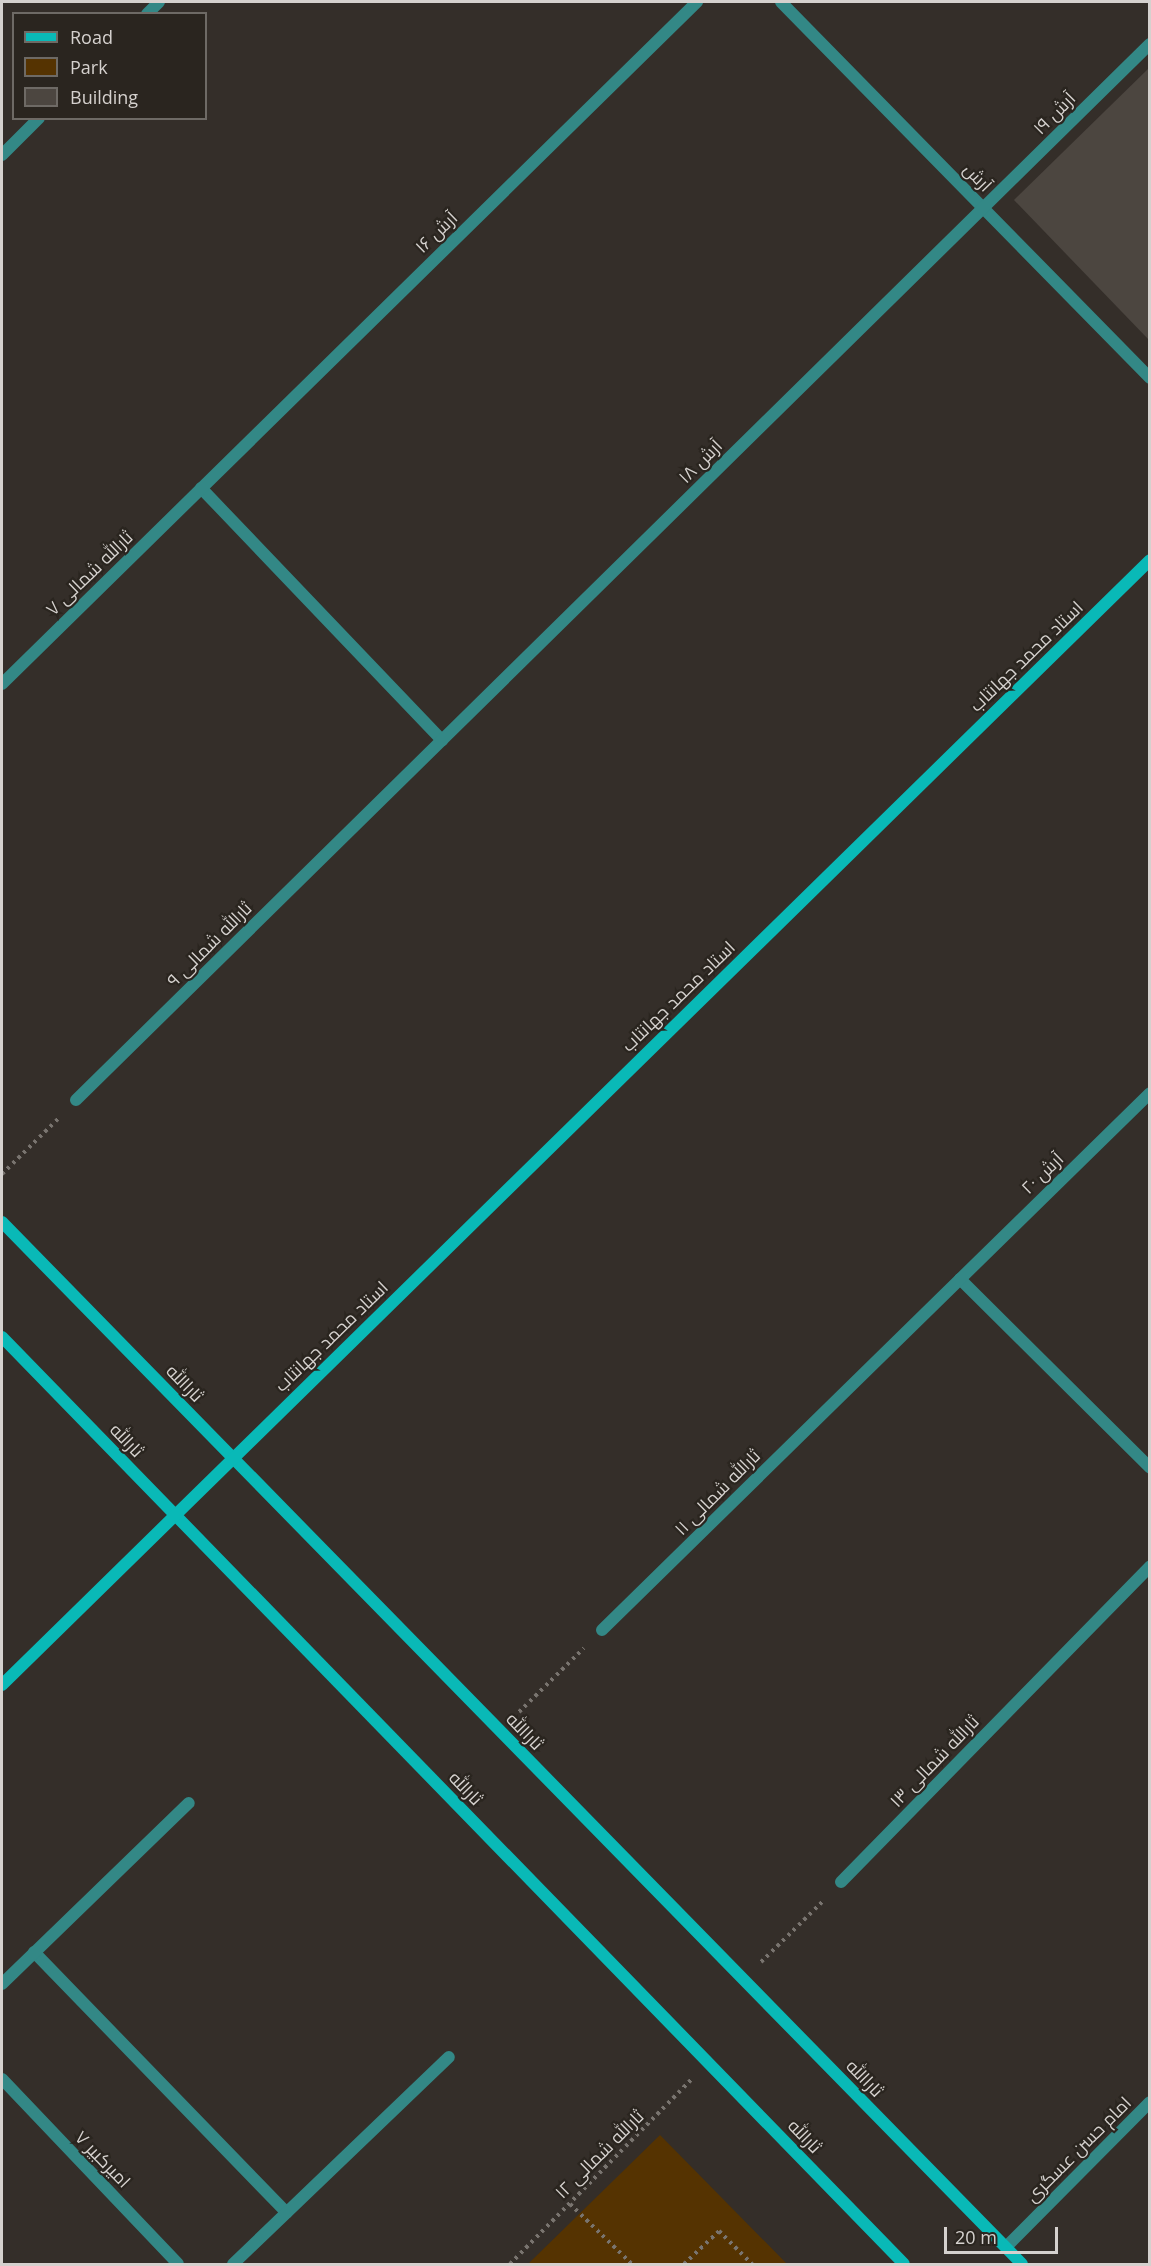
<!DOCTYPE html>
<html>
<head>
<meta charset="utf-8">
<style>
  body { margin:0 }
  #map { position:relative; width:1151px; height:2266px; overflow:hidden; background:#342e29; font-family:"Open Sans",Cairo,sans-serif }
  div>[style] { position:absolute }
  .green>* { inset:0; background:#553301 }
  .building>* { inset:0; background:#4c4640 }
  .path>* { height:4px; margin-top:-2px; transform-origin:0; background:repeating-linear-gradient(90deg,#79746f 0 3px,transparent 0 7.5px) }
  .street>* { height:12px; margin:-6px; padding:0 6px; transform-origin:6px; border-radius:6px; background:#338886 }
  .secondary>* { height:12px; margin:-6px; padding:0 6px; transform-origin:6px; border-radius:6px; background:#09b9b7 }
  span { translate:-50% -50%; white-space:nowrap; text-align:center; line-height:1.15; -webkit-text-stroke:4.5px #2a251f; paint-order:stroke }
  .street-label { font-size:18px; color:#d5d1ce }
  .frame { position:absolute; inset:0; border:3px solid #d5d1ce; pointer-events:none }
  .legend { position:absolute; left:12px; top:12px; width:195px; height:108px; box-sizing:border-box; background:#2a251f; border:2px solid #6e6a65; margin:0; padding:8px 10px; list-style:none; font-size:18px; color:#d5d1ce }
  .legend li { display:flex; align-items:center; gap:12px; height:30px }
  .legend b { width:30px; border:2px solid #6e6a65 }
  .scale { position:absolute; left:944px; top:2227px; width:114px; height:27px; box-sizing:border-box; border:3px solid #d5d1ce; border-top:0; padding-left:8px; font-size:18px; line-height:21px; white-space:nowrap; color:#d5d1ce; -webkit-text-stroke:4px #2a251f; paint-order:stroke }
</style>
</head>
<body>
<div id="map">
  <div class="green">
    <i style="clip-path:polygon(660px 2135px,787px 2264px,528px 2264px)"></i>
  </div>
  <div class="building">
    <i style="clip-path:polygon(1149px 68px,1149px 340px,1014px 200px)"></i>
  </div>
  <div class="path">
    <i style="left:2px;top:1174px;width:80px;rotate:-44.5deg"></i>
    <i style="left:519px;top:1712px;width:91px;rotate:-44.6deg"></i>
    <i style="left:761px;top:1962px;width:88px;rotate:-44.5deg"></i>
    <i style="left:570px;top:2204px;width:86px;rotate:44.1deg"></i>
    <i style="left:510px;top:2264px;width:258px;rotate:-45.5deg"></i>
    <i style="left:684px;top:2264px;width:48px;rotate:-43.3deg"></i>
    <i style="left:719px;top:2231px;width:47px;rotate:45deg"></i>
  </div>
  <div class="street">
    <i style="left:781px;top:2px;width:527px;rotate:45.54deg"></i>
    <i style="left:147px;top:14px;width:17px;rotate:-45deg"></i>
    <i style="left:2px;top:155px;width:52px;rotate:-45deg"></i>
    <i style="left:201px;top:488px;width:349px;rotate:46.3deg"></i>
    <i style="left:2px;top:684px;width:974px;rotate:-44.46deg"></i>
    <i style="left:76px;top:1100px;width:1506px;rotate:-44.52deg"></i>
    <i style="left:960px;top:1279px;width:268px;rotate:44.8deg"></i>
    <i style="left:602px;top:1630px;width:767px;rotate:-44.42deg"></i>
    <i style="left:841px;top:1882px;width:442px;rotate:-45.6deg"></i>
    <i style="left:34px;top:1952px;width:363px;rotate:45.9deg"></i>
    <i style="left:2px;top:1984px;width:260px;rotate:-44.1deg"></i>
    <i style="left:2px;top:2079px;width:255px;rotate:46.4deg"></i>
    <i style="left:1006px;top:2247px;width:204px;rotate:-45.2deg"></i>
    <i style="left:233px;top:2264px;width:299px;rotate:-43.8deg"></i>
  </div>
  <div class="secondary">
    <i style="left:2px;top:1222px;width:1458px;rotate:45.61deg"></i>
    <i style="left:2px;top:1337px;width:1293px;rotate:45.78deg"></i>
    <i style="left:2px;top:1685px;width:1607px;rotate:-44.42deg"></i>
  </div>
  <div class="street-label">
    <span style="left:1054px;top:113px;rotate:-45deg">آرش ۱۹</span>
    <span style="left:978px;top:177px;rotate:46deg">آرش</span>
    <span style="left:436px;top:232px;rotate:-44deg">آرش ۱۶</span>
    <span style="left:700px;top:461px;rotate:-45deg">آرش ۱۸</span>
    <span style="left:89px;top:573px;rotate:-44deg">ثارالله شمالی ۷</span>
    <span style="left:1026px;top:656px;rotate:-44deg">استاد محمد جهانتاب</span>
    <span style="left:209px;top:944px;rotate:-45deg">ثارالله شمالی ۹</span>
    <span style="left:678px;top:996px;rotate:-44deg">استاد محمد جهانتاب</span>
    <span style="left:1042px;top:1173px;rotate:-44deg">آرش ۲۰</span>
    <span style="left:331px;top:1336px;rotate:-44deg">استاد محمد جهانتاب</span>
    <span style="left:185px;top:1383px;rotate:46deg">ثاراالله</span>
    <span style="left:127px;top:1440px;rotate:46deg">ثارالله</span>
    <span style="left:717px;top:1492px;rotate:-45deg">ثارالله شمالی ۱۱</span>
    <span style="left:525px;top:1731px;rotate:46deg">ثاراالله</span>
    <span style="left:934px;top:1761px;rotate:-46deg">ثارالله شمالی ۱۳</span>
    <span style="left:466px;top:1788px;rotate:46deg">ثارالله</span>
    <span style="left:865px;top:2078px;rotate:46deg">ثاراالله</span>
    <span style="left:805px;top:2136px;rotate:46deg">ثارالله</span>
    <span style="left:1078px;top:2149px;rotate:-45deg">امام حسن عسگری</span>
    <span style="left:599px;top:2154px;rotate:-45deg">ثارالله شمالی ۱۲</span>
    <span style="left:103px;top:2159px;rotate:46deg">امیرکبیر ۷</span>
  </div>
  <div class="frame"></div>
  <ul class="legend">
  <li><b style="height:8px;background:#09b9b7"></b>Road</li>
  <li><b style="height:16px;background:#553301"></b>Park</li>
  <li><b style="height:16px;background:#4c4640"></b>Building</li>
  </ul>
  <div class="scale">20 m</div>
</div>
</body>
</html>
